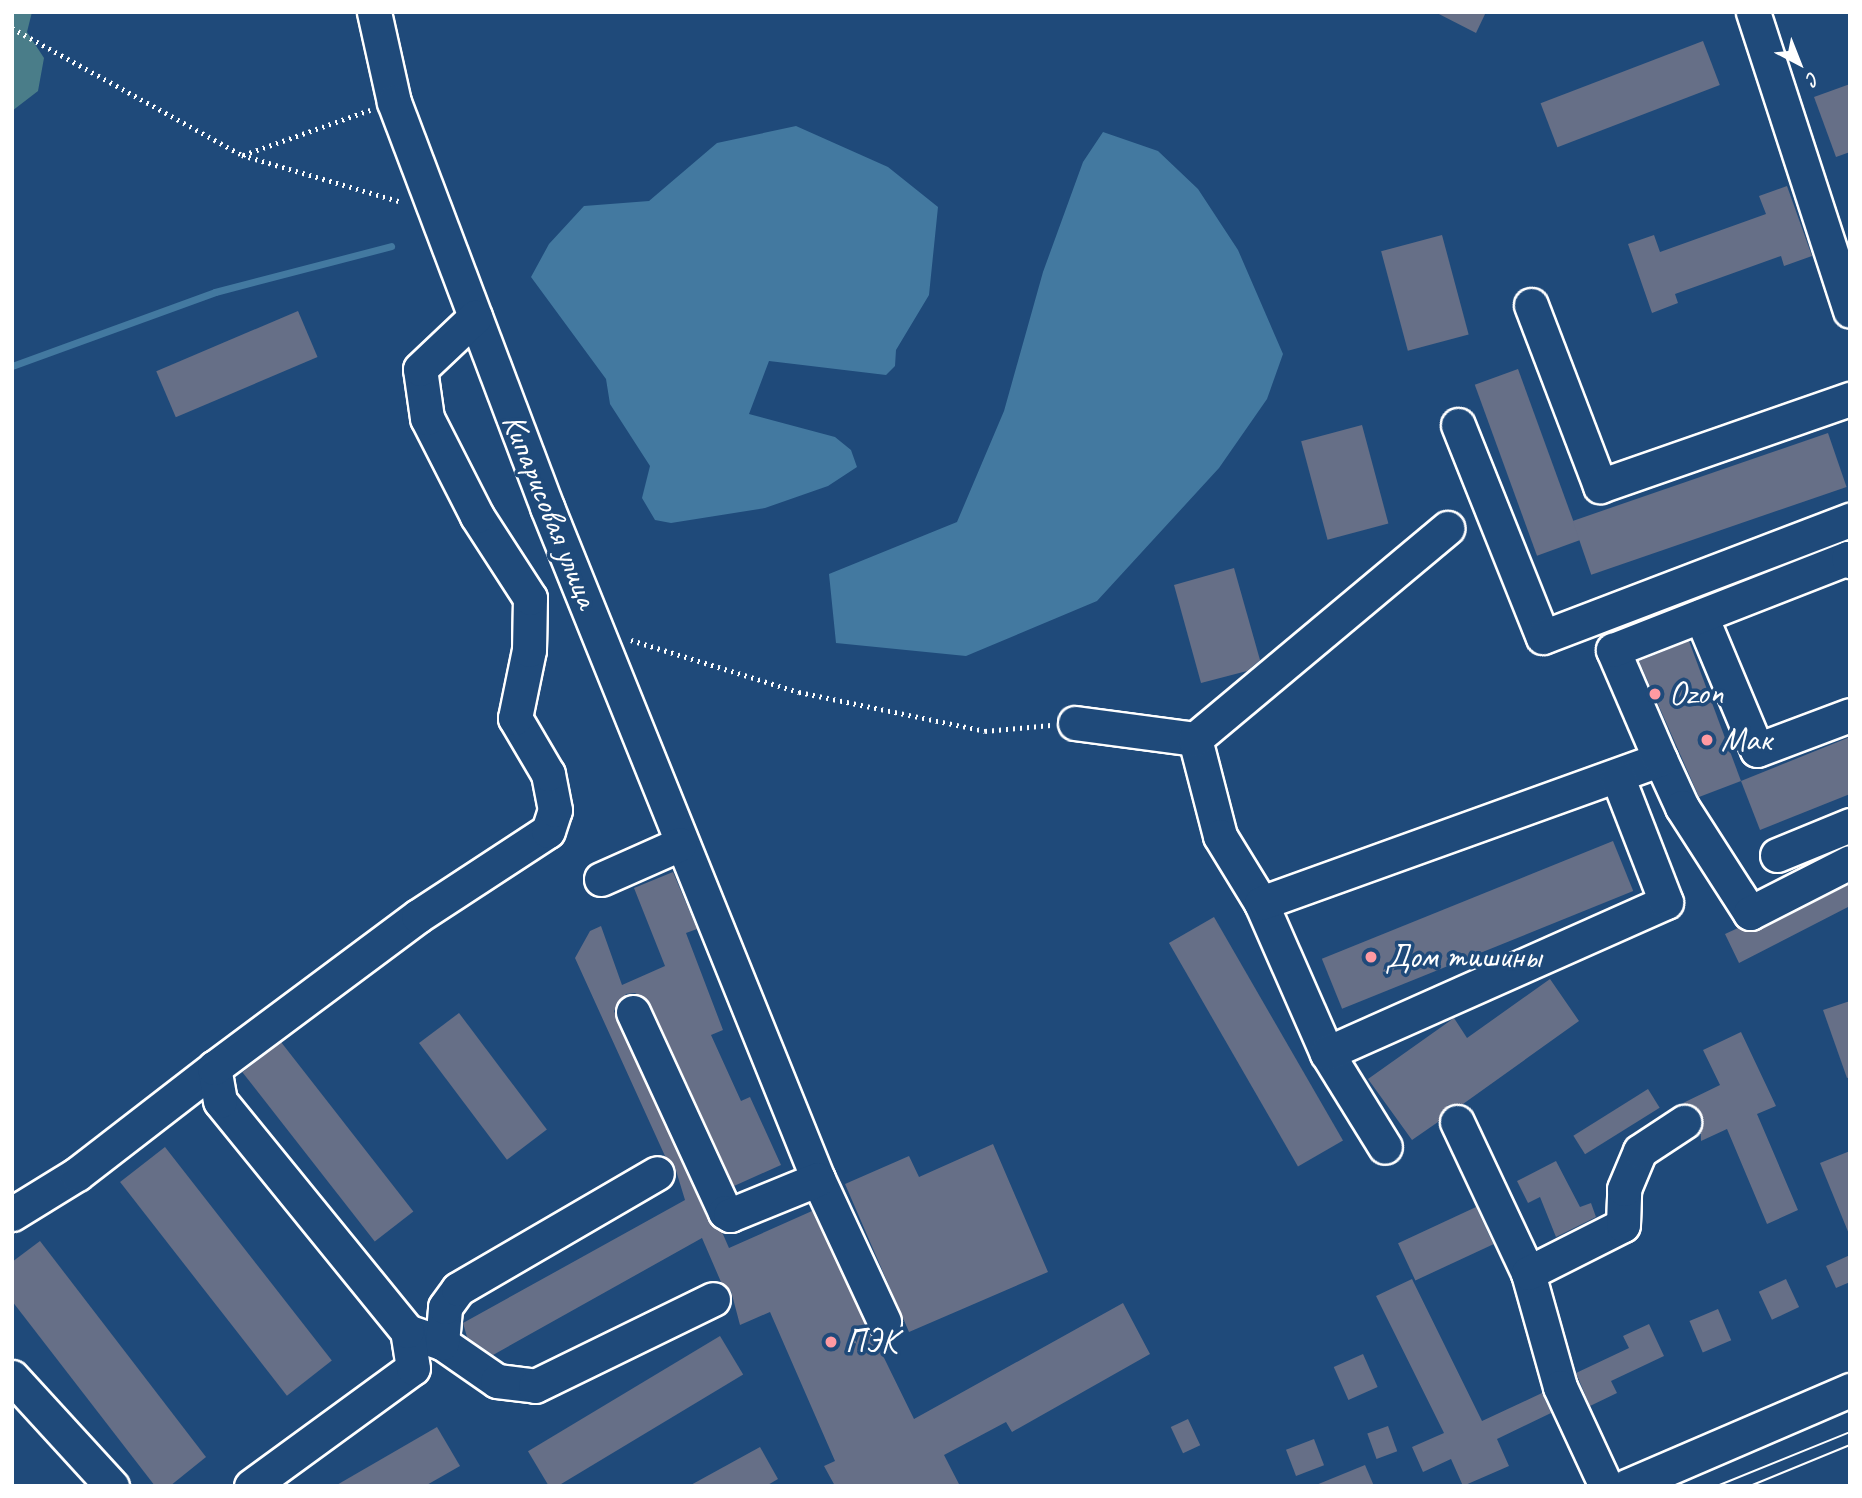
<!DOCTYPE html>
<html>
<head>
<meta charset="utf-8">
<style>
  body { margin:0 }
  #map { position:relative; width:1862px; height:1498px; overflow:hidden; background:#1f4a7a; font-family:Caveat,sans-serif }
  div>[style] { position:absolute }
  .green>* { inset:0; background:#4a7d89 }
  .water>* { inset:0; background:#4379a0 }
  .stream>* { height:7px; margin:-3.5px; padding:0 3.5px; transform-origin:3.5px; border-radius:3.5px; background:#4379a0 }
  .building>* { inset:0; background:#666f87; transform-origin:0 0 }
  .path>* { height:4.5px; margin-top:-2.25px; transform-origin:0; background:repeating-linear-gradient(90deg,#fff 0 2px,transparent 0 7px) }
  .roads { filter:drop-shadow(2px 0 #fff) drop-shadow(-2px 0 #fff) drop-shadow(0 2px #fff) drop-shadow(0 -2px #fff) }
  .minor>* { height:33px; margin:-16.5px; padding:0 16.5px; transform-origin:16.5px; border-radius:16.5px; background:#1f4a7a }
  .tram>* { height:2px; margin:-1px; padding:0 1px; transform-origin:1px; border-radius:1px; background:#fff }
  .dots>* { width:19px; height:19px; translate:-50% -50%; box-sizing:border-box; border:4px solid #1f4a7a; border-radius:50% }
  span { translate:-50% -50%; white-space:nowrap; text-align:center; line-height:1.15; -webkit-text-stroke:7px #1f4a7a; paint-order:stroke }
  .street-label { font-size:33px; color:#fff }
  .poi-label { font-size:33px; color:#fff }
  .left { translate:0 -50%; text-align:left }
  .frame { position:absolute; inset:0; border:14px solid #fff; pointer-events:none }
  .north { position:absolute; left:1764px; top:28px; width:70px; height:70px; -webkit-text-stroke:5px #1f4a7a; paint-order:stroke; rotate:138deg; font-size:19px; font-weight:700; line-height:28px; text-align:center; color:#fff }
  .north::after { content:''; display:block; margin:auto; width:24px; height:32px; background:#fff; clip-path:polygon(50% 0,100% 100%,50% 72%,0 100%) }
</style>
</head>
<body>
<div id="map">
  <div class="green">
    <i style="clip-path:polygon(12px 12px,32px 12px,27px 32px,44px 58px,38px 91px,12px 111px)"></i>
  </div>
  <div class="water">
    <i style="clip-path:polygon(796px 126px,888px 167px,938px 207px,929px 295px,896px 350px,895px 366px,886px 375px,769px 361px,749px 414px,835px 437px,851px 450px,857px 467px,828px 486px,765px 508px,671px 523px,655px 520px,642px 498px,650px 466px,610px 404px,606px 379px,531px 277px,549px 244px,584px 206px,649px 201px,717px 143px)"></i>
    <i style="clip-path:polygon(1103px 132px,1158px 151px,1198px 189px,1238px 250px,1283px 354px,1267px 399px,1219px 468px,1097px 601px,966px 656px,836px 643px,829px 574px,957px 522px,1004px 411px,1043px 272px,1083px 162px)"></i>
  </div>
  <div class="stream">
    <i style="left:12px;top:366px;width:216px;rotate:-20deg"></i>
    <i style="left:215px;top:292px;width:182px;rotate:-14.6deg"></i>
  </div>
  <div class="building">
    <i style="clip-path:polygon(1435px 12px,1486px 12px,1476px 33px)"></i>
    <i style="left:1703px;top:41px;width:47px;height:174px;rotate:69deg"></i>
    <i style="clip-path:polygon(1850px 84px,1850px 152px,1836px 157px,1814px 97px)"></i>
    <i style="clip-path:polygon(1787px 186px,1812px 256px,1784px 266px,1781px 256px,1675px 294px,1678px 303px,1652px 313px,1628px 244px,1654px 235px,1660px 252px,1766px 214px,1759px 196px)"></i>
    <i style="left:1442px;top:235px;width:103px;height:63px;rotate:75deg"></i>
    <i style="left:298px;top:311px;width:50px;height:154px;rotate:67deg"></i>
    <i style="left:1518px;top:369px;width:182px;height:46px;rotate:70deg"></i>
    <i style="left:1362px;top:425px;width:102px;height:63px;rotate:75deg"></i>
    <i style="left:1828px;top:433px;width:57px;height:270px;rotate:71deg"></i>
    <i style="clip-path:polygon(1234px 568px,1260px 660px,1247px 671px,1201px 683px,1174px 585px)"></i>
    <i style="clip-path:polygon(1689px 641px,1741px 781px,1699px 797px,1639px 661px)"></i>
    <i style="clip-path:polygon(1850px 737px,1850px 794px,1760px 830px,1741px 781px)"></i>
    <i style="left:1613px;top:841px;width:54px;height:314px;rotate:68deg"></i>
    <i style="clip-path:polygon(673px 872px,697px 929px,686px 933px,723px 1030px,711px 1035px,741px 1101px,750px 1097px,781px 1165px,734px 1186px,650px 1003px,635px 993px,626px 994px,614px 1011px,708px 1220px,722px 1232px,729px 1248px,812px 1211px,914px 1419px,1123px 1303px,1150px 1354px,1012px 1432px,1006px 1422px,944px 1455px,960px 1486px,835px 1486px,824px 1466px,835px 1461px,770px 1312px,740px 1325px,731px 1291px,721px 1282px,702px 1238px,493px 1355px,467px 1337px,463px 1323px,685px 1200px,674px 1164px,665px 1156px,575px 958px,590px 931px,601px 926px,622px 985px,665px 966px,634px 888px)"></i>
    <i style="clip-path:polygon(1850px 884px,1850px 906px,1739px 963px,1725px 934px,1738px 928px,1759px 930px)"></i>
    <i style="left:1214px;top:917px;width:258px;height:52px;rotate:60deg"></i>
    <i style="clip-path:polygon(1550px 979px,1579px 1021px,1463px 1104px,1448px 1105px,1438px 1122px,1412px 1140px,1368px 1079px,1454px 1018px,1467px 1038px)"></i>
    <i style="clip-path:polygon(1850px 1001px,1850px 1077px,1847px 1078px,1823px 1010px)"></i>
    <i style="left:459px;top:1013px;width:146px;height:50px;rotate:53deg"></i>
    <i style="clip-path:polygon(1741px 1032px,1776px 1106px,1757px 1114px,1798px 1210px,1767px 1224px,1727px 1129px,1701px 1141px,1700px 1112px,1683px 1103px,1720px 1085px,1703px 1050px)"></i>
    <i style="left:281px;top:1042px;width:215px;height:49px;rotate:52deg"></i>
    <i style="left:1648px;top:1089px;width:22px;height:88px;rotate:58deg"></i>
    <i style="clip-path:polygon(993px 1144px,1048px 1272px,909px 1332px,845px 1184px,909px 1156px,919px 1177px)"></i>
    <i style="left:165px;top:1147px;width:271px;height:57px;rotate:52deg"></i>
    <i style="clip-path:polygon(1850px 1151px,1850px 1234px,1849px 1234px,1820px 1163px)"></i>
    <i style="clip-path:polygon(1556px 1161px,1580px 1207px,1591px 1203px,1596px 1217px,1556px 1237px,1540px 1197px,1528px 1203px,1517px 1181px)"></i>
    <i style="left:1476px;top:1207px;width:41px;height:86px;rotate:65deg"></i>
    <i style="clip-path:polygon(40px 1241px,206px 1457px,170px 1486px,155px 1486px,12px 1301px,12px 1262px)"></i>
    <i style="clip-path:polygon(1850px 1255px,1850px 1282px,1836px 1288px,1826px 1266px)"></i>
    <i style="clip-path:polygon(1412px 1279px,1482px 1421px,1542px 1393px,1551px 1413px,1497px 1439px,1509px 1466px,1463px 1486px,1451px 1459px,1423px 1472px,1412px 1447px,1444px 1433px,1376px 1296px)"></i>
    <i style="left:1786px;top:1279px;width:31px;height:30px;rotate:65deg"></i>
    <i style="left:1718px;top:1309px;width:34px;height:31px;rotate:67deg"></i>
    <i style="clip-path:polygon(1649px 1324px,1664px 1356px,1611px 1381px,1617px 1393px,1590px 1406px,1576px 1373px,1629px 1348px,1623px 1336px)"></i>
    <i style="left:720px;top:1336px;width:45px;height:224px;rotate:59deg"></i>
    <i style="left:1363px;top:1354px;width:36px;height:32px;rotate:66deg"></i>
    <i style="left:1188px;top:1419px;width:29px;height:19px;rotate:65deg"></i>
    <i style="left:1388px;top:1426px;width:27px;height:22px;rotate:70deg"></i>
    <i style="clip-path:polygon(437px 1427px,460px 1466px,425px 1486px,335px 1486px)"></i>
    <i style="left:1314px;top:1439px;width:28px;height:30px;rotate:69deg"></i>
    <i style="clip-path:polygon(760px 1447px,778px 1479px,766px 1486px,689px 1486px)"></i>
    <i style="clip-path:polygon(1365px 1465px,1374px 1486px,1316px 1486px,1316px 1485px)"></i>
  </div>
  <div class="path">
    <i style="left:12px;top:28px;width:263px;rotate:28.9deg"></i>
    <i style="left:242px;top:155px;width:167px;rotate:16.4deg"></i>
    <i style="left:243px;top:155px;width:135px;rotate:-19.5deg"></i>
    <i style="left:631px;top:640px;width:176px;rotate:17.2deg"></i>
    <i style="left:799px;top:692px;width:190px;rotate:11.8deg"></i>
    <i style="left:985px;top:731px;width:66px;rotate:-5.2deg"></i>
  </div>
  <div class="roads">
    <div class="minor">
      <i style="left:374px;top:12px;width:92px;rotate:77.5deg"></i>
      <i style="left:394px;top:102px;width:433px;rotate:69.3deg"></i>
      <i style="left:547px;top:507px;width:725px;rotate:68.04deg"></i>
      <i style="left:818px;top:1179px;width:157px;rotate:65.1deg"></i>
      <i style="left:1753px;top:12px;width:314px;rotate:72deg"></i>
      <i style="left:1531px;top:305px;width:194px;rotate:69.1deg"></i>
      <i style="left:1600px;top:486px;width:265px;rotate:-19.2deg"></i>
      <i style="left:1458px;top:425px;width:228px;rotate:68.2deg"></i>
      <i style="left:1543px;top:637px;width:329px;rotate:-20.9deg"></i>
      <i style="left:1701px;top:616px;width:145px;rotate:67.3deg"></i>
      <i style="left:1757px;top:750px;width:99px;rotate:-20.6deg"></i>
      <i style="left:1075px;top:723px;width:121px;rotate:7.6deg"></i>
      <i style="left:1195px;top:739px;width:100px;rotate:75.5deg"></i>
      <i style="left:1220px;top:836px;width:79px;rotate:58.5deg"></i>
      <i style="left:1261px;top:903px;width:164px;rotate:66.3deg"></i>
      <i style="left:1327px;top:1053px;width:110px;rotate:58.3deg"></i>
      <i style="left:1195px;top:739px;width:329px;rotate:-39.9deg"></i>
      <i style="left:1660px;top:759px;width:53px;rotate:65.4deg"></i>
      <i style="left:1682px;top:807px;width:126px;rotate:57.3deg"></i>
      <i style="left:1750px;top:913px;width:112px;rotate:-27deg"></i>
      <i style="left:1777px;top:855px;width:79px;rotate:-22.3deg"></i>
      <i style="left:601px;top:879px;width:86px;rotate:-23.9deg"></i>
      <i style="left:1261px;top:903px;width:424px;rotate:-19.8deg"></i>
      <i style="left:1660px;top:759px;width:119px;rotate:-113.3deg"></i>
      <i style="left:1613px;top:650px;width:252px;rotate:-21.4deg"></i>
      <i style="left:1848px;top:558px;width:4px;rotate:56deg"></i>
      <i style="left:633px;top:1012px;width:220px;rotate:65.3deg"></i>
      <i style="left:725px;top:1212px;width:6px;rotate:31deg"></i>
      <i style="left:730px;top:1215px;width:95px;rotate:-22.2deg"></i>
      <i style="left:1327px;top:1053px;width:371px;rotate:-24deg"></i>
      <i style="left:1666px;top:902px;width:133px;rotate:-111.2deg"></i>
      <i style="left:1457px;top:1122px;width:167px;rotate:64.8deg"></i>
      <i style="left:1528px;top:1273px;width:118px;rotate:74.3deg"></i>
      <i style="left:1560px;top:1387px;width:109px;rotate:65.1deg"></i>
      <i style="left:12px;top:1214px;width:76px;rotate:-31.6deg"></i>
      <i style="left:77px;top:1174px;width:173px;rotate:-37.7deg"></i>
      <i style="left:1528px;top:1273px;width:106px;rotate:-26.8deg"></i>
      <i style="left:1623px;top:1225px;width:36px;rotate:-88deg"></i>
      <i style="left:1624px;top:1189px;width:41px;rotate:-67.2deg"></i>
      <i style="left:1640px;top:1151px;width:53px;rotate:-33.4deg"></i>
      <i style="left:407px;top:1331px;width:37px;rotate:19deg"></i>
      <i style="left:442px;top:1343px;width:67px;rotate:34.6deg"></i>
      <i style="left:497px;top:1381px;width:38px;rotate:7deg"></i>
      <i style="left:535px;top:1386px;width:198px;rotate:-26deg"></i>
      <i style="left:442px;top:1343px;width:36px;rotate:-85deg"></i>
      <i style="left:445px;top:1307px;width:22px;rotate:-54deg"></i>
      <i style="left:458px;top:1289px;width:230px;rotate:-30.2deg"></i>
      <i style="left:12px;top:1377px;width:148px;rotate:47.5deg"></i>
      <i style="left:251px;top:1486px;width:200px;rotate:-36.1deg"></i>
      <i style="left:413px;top:1368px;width:37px;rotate:-99deg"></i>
      <i style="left:407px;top:1331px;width:296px;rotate:-129.1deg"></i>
      <i style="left:220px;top:1101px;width:34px;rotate:-100deg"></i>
      <i style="left:214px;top:1068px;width:254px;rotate:-36.7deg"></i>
      <i style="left:418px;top:916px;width:155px;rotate:-33.2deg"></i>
      <i style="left:548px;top:831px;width:22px;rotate:-72deg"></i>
      <i style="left:555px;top:810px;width:37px;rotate:-101deg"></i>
      <i style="left:548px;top:774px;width:65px;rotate:-120.5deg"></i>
      <i style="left:515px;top:718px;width:69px;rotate:-78.4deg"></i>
      <i style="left:529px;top:650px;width:52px;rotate:-88.9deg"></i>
      <i style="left:530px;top:598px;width:98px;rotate:-122.9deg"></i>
      <i style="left:477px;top:516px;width:110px;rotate:-117deg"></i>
      <i style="left:427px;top:418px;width:49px;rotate:-98.1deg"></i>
      <i style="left:420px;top:369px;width:76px;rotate:-43.4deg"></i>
      <i style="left:1627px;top:1486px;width:243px;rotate:-23.3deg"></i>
    </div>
  </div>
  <div class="tram">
    <i style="left:1717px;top:1486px;width:144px;rotate:-22.1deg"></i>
    <i style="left:1750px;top:1486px;width:108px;rotate:-22.3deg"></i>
  </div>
  <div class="dots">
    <i style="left:1655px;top:694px;background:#ff9aa2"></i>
    <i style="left:1707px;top:740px;background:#ff9aa2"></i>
    <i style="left:1371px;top:957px;background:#ff9aa2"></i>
    <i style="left:831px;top:1342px;background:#ff9aa2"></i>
  </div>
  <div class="street-label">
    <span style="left:550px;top:511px;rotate:68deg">Кипарисовая улица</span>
  </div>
  <div class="poi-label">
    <span class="left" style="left:1669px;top:694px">Ozon</span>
    <span class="left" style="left:1721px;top:740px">Мак</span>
    <span class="left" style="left:1385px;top:957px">Дом тишины</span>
    <span class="left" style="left:845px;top:1342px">ПЭК</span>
  </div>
  <div class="frame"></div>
  <div class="north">С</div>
</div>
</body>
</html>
